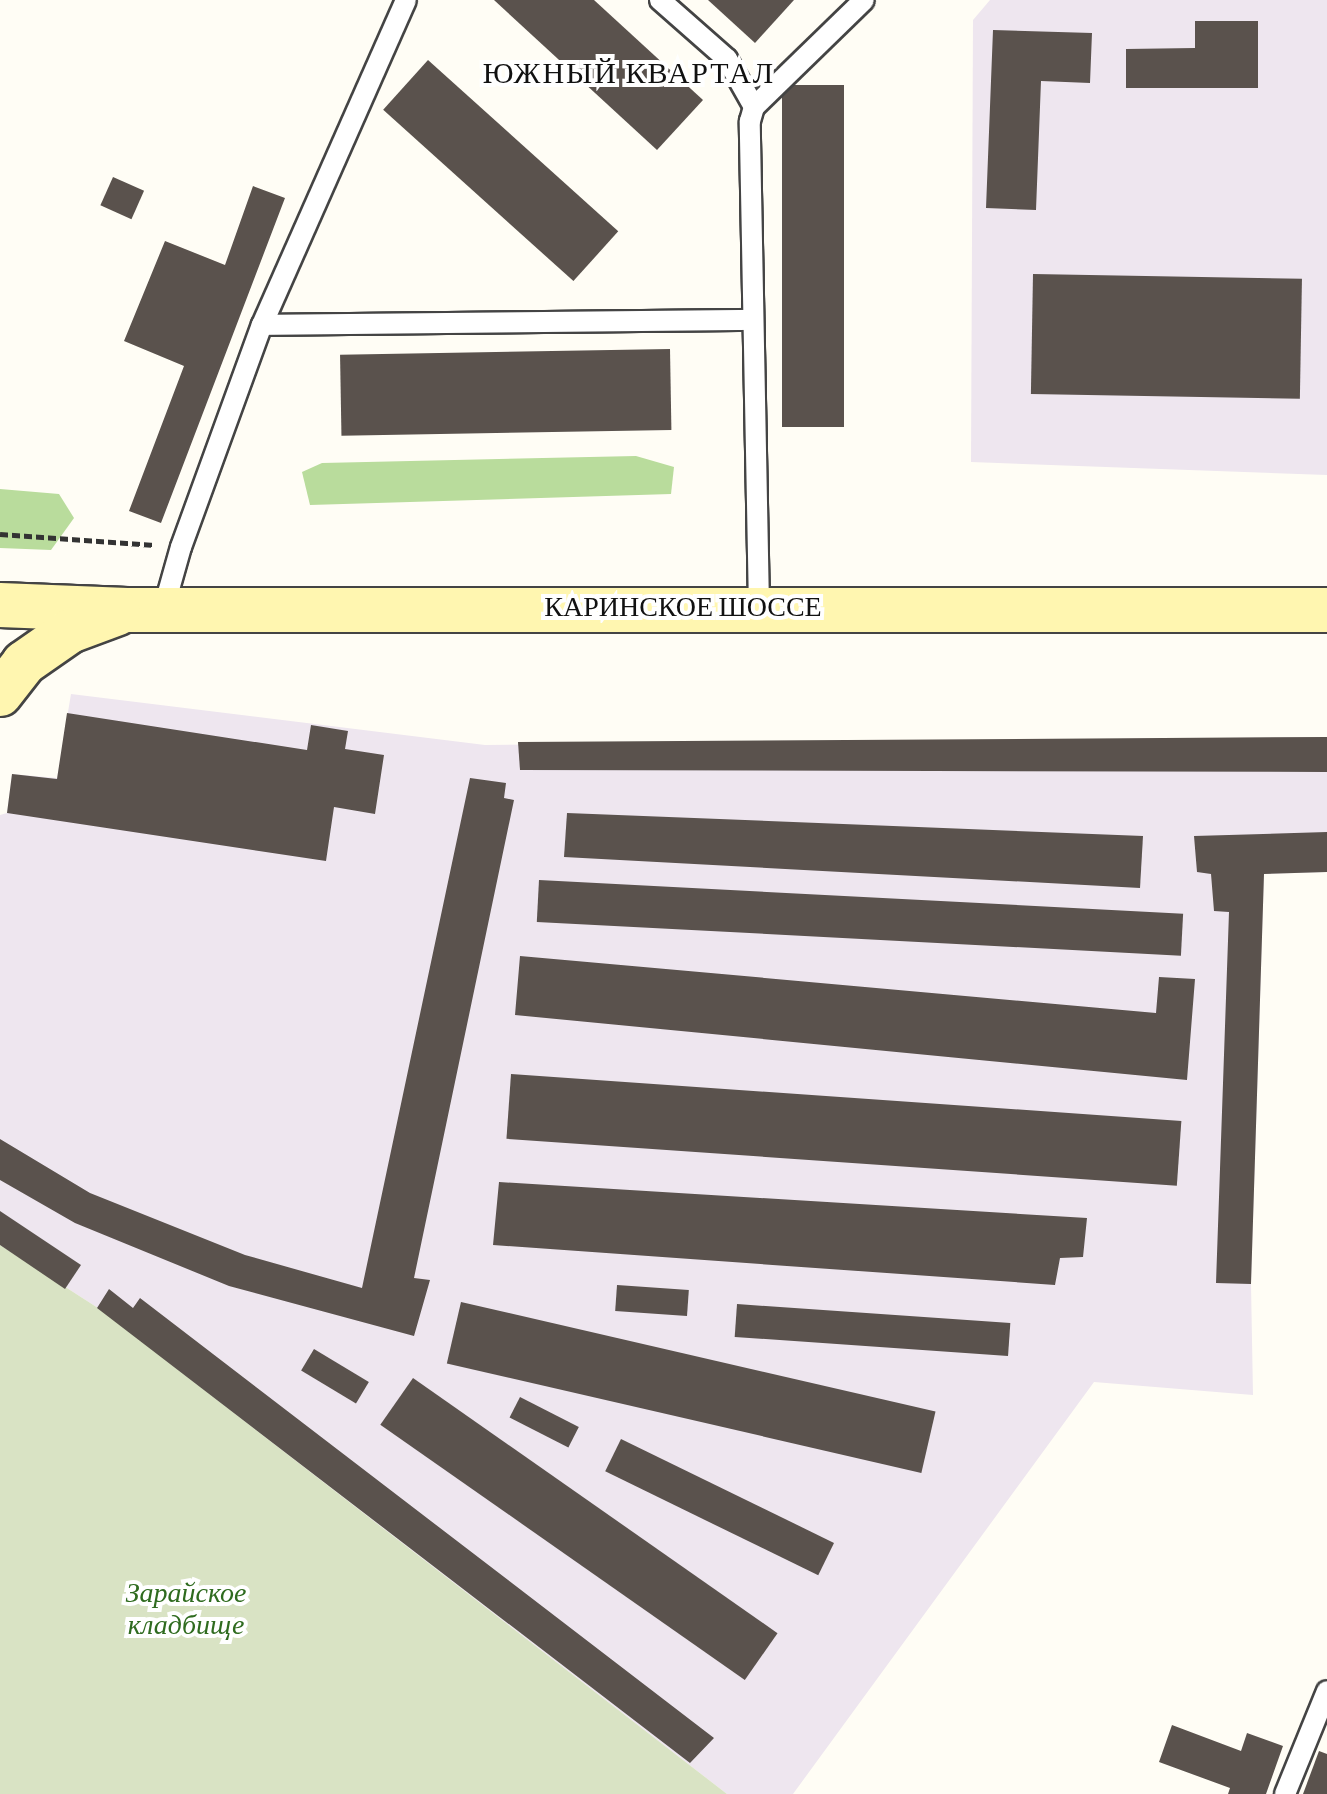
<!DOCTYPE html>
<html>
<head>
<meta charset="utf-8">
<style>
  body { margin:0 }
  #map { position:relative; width:1327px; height:1794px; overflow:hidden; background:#fffdf5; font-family:"Crimson Pro",serif }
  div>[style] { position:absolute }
  .industrial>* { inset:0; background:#eee6ef }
  .forest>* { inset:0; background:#b9dc9c }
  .cemetery>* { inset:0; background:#d9e3c4 }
  .building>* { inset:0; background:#5a524d; transform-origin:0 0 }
  .path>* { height:5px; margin-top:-2.5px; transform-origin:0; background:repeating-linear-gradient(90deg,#333 0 8px,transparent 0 12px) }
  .roads { filter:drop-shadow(2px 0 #444) drop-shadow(-2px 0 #444) drop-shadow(0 2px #444) drop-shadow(0 -2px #444) }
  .lane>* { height:20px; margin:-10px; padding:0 10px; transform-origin:10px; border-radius:10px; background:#fff }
  .secondary>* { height:44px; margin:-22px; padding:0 22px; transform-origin:22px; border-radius:22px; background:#fff6b0 }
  span { translate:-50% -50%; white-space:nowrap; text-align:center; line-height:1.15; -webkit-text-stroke:8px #fff; paint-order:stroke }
  .street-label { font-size:28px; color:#111 }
  .park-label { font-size:28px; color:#2f6b1f; font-style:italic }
  .neighbourhood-label { font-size:30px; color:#111; letter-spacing:2px }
</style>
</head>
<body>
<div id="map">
  <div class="industrial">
    <i style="clip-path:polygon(990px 0,1327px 0,1327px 475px,971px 462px,973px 20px)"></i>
    <i style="clip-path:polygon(71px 694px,485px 745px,1327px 737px,1327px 872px,1264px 874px,1251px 1284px,1253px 1395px,1094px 1382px,793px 1794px,727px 1794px,98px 1308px,0 1245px,0 815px,7px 813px,12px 774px,57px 778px)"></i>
  </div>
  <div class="forest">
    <i style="clip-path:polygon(636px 456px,674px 467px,671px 494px,310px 505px,302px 472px,322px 463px)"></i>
    <i style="clip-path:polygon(0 489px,59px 494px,74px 518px,51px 550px,0 548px)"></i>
  </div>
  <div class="cemetery">
    <i style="clip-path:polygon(0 1245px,98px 1308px,727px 1794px,0 1794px)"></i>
  </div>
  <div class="building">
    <i style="clip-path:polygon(494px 0,594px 0,703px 100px,657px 150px)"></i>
    <i style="clip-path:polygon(708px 0,794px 0,755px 43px)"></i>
    <i style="clip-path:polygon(1195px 21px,1258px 21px,1258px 88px,1126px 88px,1126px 49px,1195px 48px)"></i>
    <i style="clip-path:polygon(993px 30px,1092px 33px,1090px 83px,1041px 81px,1036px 210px,986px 208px)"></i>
    <i style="left:428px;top:60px;width:256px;height:67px;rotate:42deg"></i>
    <i style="left:782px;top:85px;width:62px;height:342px"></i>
    <i style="left:113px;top:177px;width:34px;height:31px;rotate:24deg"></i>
    <i style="clip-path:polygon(253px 186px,285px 198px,161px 523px,129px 511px,184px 366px,124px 341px,165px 241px,225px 265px)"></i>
    <i style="left:1033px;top:274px;width:269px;height:120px;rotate:1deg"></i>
    <i style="left:670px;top:349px;width:81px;height:330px;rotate:89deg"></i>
    <i style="clip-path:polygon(67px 713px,307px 750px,311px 725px,348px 731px,345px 749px,384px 755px,375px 814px,334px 807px,326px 861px,7px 813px,12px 774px,57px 779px)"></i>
    <i style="clip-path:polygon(1327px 737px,1327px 772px,520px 770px,518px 742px)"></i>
    <i style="clip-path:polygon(470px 778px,506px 783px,504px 798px,514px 800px,414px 1278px,430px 1280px,414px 1336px,229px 1286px,75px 1223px,0 1180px,0 1139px,90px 1193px,245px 1255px,362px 1288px)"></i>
    <i style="clip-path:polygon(567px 813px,1143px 836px,1140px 888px,564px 857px)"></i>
    <i style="clip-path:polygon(1327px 832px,1327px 872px,1264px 874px,1251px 1284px,1216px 1283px,1229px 912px,1214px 911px,1211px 874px,1197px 872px,1194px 836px)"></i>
    <i style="left:539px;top:880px;width:645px;height:42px;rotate:3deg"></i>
    <i style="clip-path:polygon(520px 956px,1156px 1013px,1159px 977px,1195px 979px,1187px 1080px,515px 1015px)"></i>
    <i style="left:511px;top:1074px;width:672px;height:65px;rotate:4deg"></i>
    <i style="clip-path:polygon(499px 1182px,1087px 1218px,1083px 1257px,1060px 1258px,1055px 1285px,493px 1245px)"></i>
    <i style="clip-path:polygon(0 1211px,81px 1265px,65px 1289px,0 1245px)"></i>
    <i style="left:617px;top:1285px;width:72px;height:26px;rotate:4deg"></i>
    <i style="clip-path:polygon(109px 1289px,133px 1308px,140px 1298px,714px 1738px,690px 1763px,97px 1308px)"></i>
    <i style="left:461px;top:1302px;width:487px;height:63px;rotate:13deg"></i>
    <i style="left:737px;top:1304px;width:274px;height:33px;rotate:4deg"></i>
    <i style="left:314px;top:1349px;width:64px;height:25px;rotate:31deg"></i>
    <i style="left:413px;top:1378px;width:445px;height:57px;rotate:35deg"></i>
    <i style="left:520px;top:1397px;width:66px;height:23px;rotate:27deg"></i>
    <i style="left:621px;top:1439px;width:237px;height:36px;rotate:26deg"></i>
    <i style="clip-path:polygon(1172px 1725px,1241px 1751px,1247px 1733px,1283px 1746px,1266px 1794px,1228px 1794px,1230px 1788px,1159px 1762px)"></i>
    <i style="clip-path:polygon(1319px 1751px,1327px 1754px,1327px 1794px,1303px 1794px)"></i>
  </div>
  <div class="path">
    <i style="left:0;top:534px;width:155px;rotate:4.1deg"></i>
  </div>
  <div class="roads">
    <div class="lane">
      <i style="left:660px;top:0;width:89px;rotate:41.4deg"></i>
      <i style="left:727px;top:59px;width:55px;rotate:60.6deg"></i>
      <i style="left:262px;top:325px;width:491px;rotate:-0.6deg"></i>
      <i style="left:164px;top:607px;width:62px;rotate:-74.2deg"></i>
      <i style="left:181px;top:547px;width:236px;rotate:-70deg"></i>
      <i style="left:262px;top:325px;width:355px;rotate:-66.1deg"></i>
      <i style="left:759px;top:607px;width:486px;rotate:-91.1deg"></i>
      <i style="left:750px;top:121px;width:15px;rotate:-74deg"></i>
      <i style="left:754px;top:107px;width:153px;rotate:-44.2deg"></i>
      <i style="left:1285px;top:1794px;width:111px;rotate:-67.8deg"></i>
    </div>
    <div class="secondary">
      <i style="left:0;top:605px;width:127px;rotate:2.3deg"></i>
      <i style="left:127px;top:610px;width:1200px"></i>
      <i style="left:0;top:694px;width:39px;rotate:-52deg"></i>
      <i style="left:24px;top:663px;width:56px;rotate:-34.8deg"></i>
      <i style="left:70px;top:631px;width:51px;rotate:-20.6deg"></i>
    </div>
  </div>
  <div class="street-label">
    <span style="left:683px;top:607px">КАРИНСКОЕ ШОССЕ</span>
  </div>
  <div class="park-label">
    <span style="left:186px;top:1609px">Зарайское<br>кладбище</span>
  </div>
  <div class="neighbourhood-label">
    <span style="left:629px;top:73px">ЮЖНЫЙ КВАРТАЛ</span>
  </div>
</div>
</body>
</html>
